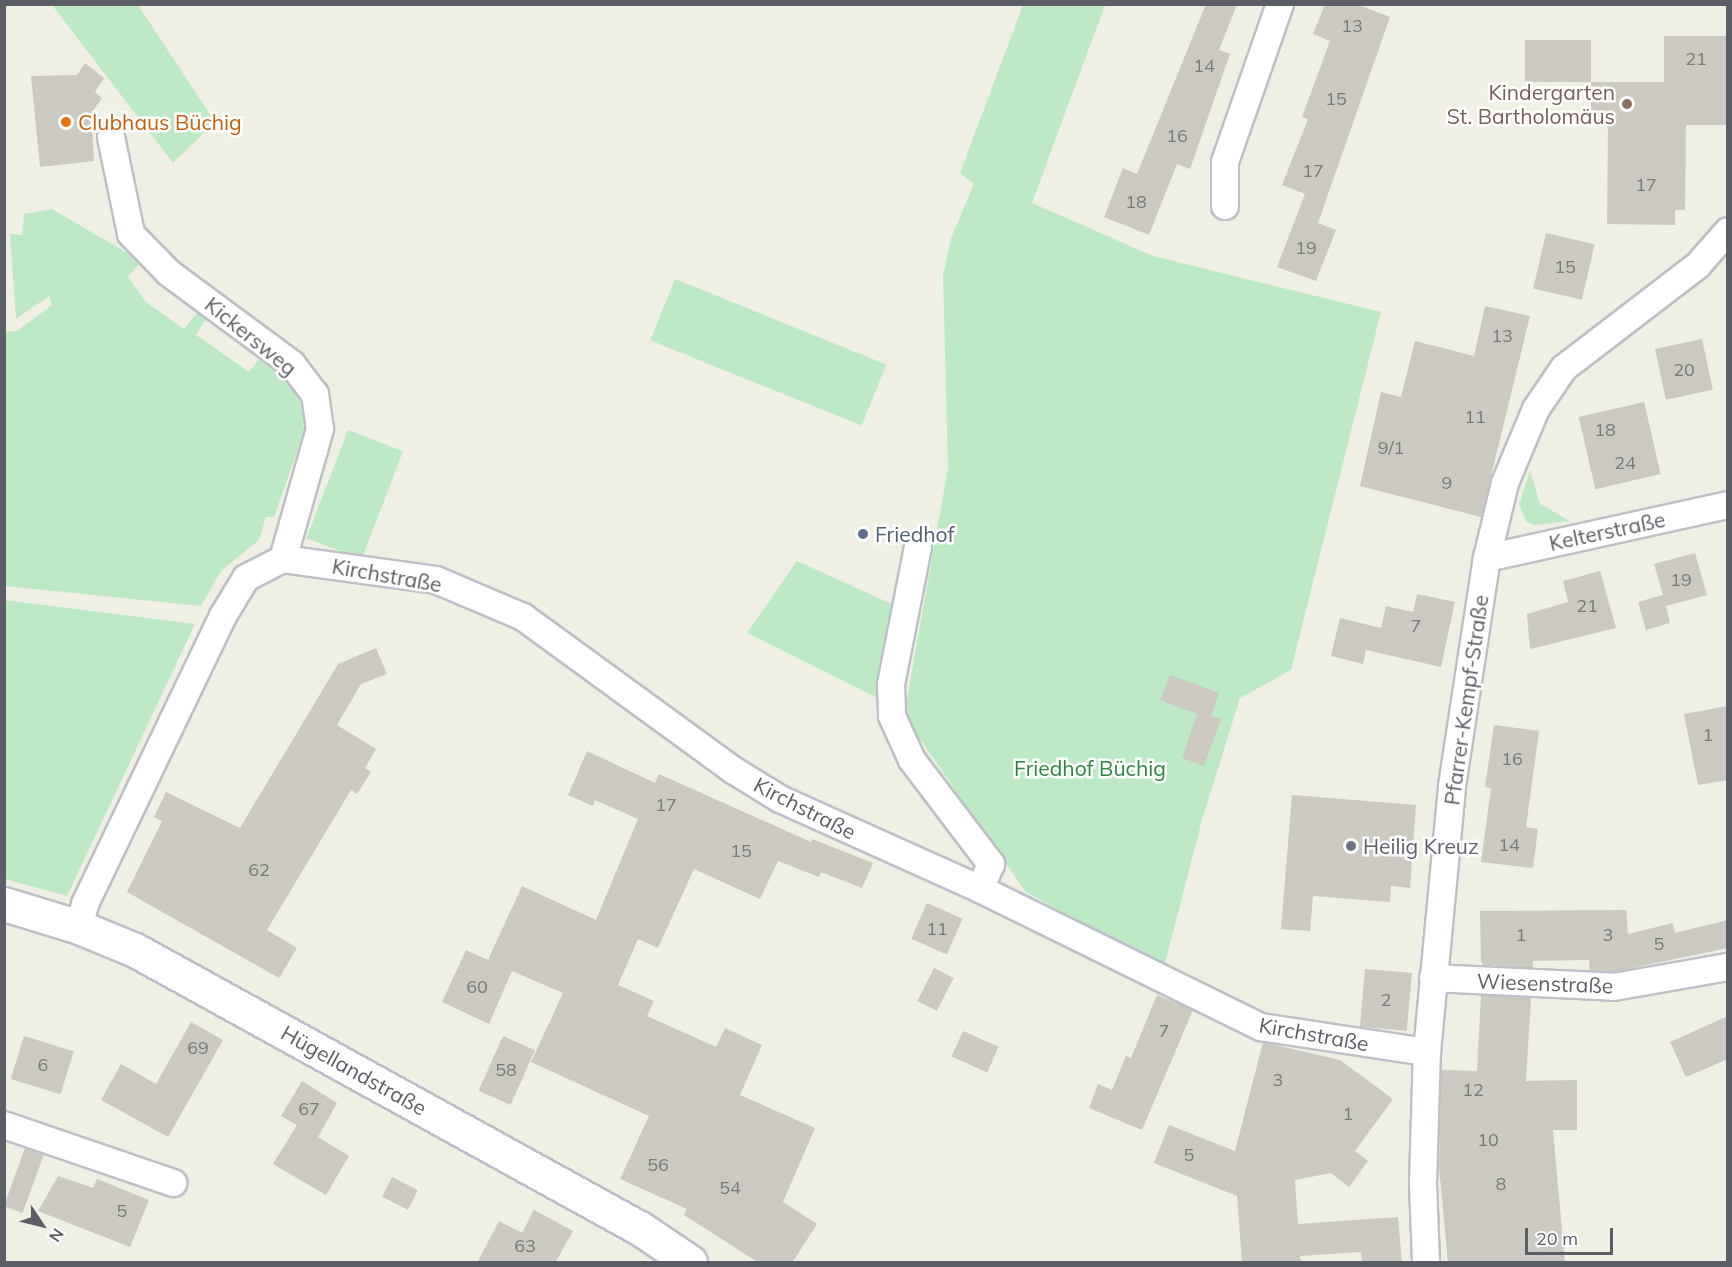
<!DOCTYPE html>
<html>
<head>
<meta charset="utf-8">
<style>
  body { margin:0 }
  #map { position:relative; width:1732px; height:1267px; overflow:hidden; background:#f0efe3; font-family:Mulish,sans-serif }
  div>[style] { position:absolute }
  .green>* { inset:0; background:#bdeac4; transform-origin:0 0 }
  .building>* { inset:0; background:#cbc9c0; transform-origin:0 0 }
  .roads { filter:drop-shadow(2px 0 #bdc0c6) drop-shadow(-2px 0 #bdc0c6) drop-shadow(0 2px #bdc0c6) drop-shadow(0 -2px #bdc0c6) }
  .street>* { height:26px; margin:-13px; padding:0 13px; transform-origin:13px; border-radius:13px; background:#fff }
  .secondary>* { height:33px; margin:-16.5px; padding:0 16.5px; transform-origin:16.5px; border-radius:16.5px; background:#fff }
  .dots>* { width:16px; height:16px; translate:-50% -50%; box-sizing:border-box; border:3px solid #fff; border-radius:50% }
  span { translate:-50% -50%; white-space:nowrap; text-align:center; line-height:1.15; -webkit-text-stroke:5px #fff; paint-order:stroke }
  .number-label { font-size:18px; color:#77797c }
  .number-label span { -webkit-text-stroke-width:0 }
  .education-label { font-size:21px; color:#785e54 }
  .right { translate:-100% -50%; text-align:right }
  .food-label { font-size:21px; color:#c56008 }
  .left { translate:0 -50%; text-align:left }
  .street-label { font-size:21px; color:#5b5e66 }
  .service-label { font-size:21px; color:#4e5e75 }
  .park-label { font-size:21px; color:#2b853d }
  .worship-label { font-size:21px; color:#5b616d }
  .frame { position:absolute; inset:0; border:6px solid #5b5e66; pointer-events:none }
  .north { position:absolute; left:12px; top:1195px; width:60px; height:60px; -webkit-text-stroke:4px #fff; paint-order:stroke; rotate:125deg; font-size:16px; font-weight:700; line-height:24px; text-align:center; color:#5b5e66 }
  .north::after { content:''; display:block; margin:auto; width:21px; height:27px; background:#5b5e66; clip-path:polygon(50% 0,100% 100%,50% 72%,0 100%) }
  .scale { position:absolute; left:1525px; top:1228px; width:88px; height:27px; box-sizing:border-box; border:3px solid #5b5e66; border-top:0; padding-left:8px; font-size:18px; line-height:21px; white-space:nowrap; color:#5b5e66; -webkit-text-stroke:4px #fff; paint-order:stroke }
</style>
</head>
<body>
<div id="map">
  <div class="green">
    <i style="clip-path:polygon(52px 5px,138px 5px,215px 122px,173px 163px)"></i>
    <i style="clip-path:polygon(1023px 5px,1105px 5px,1032px 203px,1153px 256px,1381px 312px,1291px 670px,1240px 698px,1202px 820px,1163px 971px,1025px 891px,904px 716px,948px 468px,943px 276px,951px 238px,974px 184px,960px 173px)"></i>
    <i style="clip-path:polygon(52px 209px,141px 261px,128px 277px,146px 302px,184px 329px,198px 312px,207px 317px,196px 335px,249px 372px,262px 355px,292px 383px,303px 409px,304px 432px,274px 517px,266px 517px,259px 540px,221px 571px,201px 606px,5px 586px,4px 328px,5px 332px,17px 331px,52px 305px,49px 296px,16px 319px,10px 234px,22px 235px,24px 214px)"></i>
    <i style="left:675px;top:279px;width:228px;height:66px;rotate:22deg"></i>
    <i style="left:348px;top:430px;width:59px;height:116px;rotate:21deg"></i>
    <i style="clip-path:polygon(1530px 471px,1540px 504px,1570px 521px,1534px 525px,1526px 521px,1519px 505px)"></i>
    <i style="clip-path:polygon(797px 561px,894px 605px,877px 698px,747px 633px)"></i>
    <i style="clip-path:polygon(4px 600px,195px 624px,67px 896px,5px 879px)"></i>
  </div>
  <div class="building">
    <i style="clip-path:polygon(1206px 4px,1237px 4px,1219px 50px,1230px 54px,1190px 169px,1177px 164px,1149px 235px,1104px 217px,1123px 168px,1137px 174px)"></i>
    <i style="clip-path:polygon(1325px 4px,1356px 4px,1390px 17px,1318px 223px,1336px 230px,1316px 281px,1277px 267px,1305px 194px,1282px 185px,1308px 119px,1302px 117px,1330px 41px,1313px 34px)"></i>
    <i style="clip-path:polygon(1664px 36px,1728px 36px,1728px 125px,1686px 125px,1685px 210px,1675px 210px,1675px 225px,1607px 224px,1608px 125px,1591px 125px,1591px 82px,1664px 82px)"></i>
    <i style="left:1525px;top:40px;width:66px;height:42px"></i>
    <i style="clip-path:polygon(85px 63px,104px 78px,95px 92px,102px 98px,92px 112px,100px 118px,92px 127px,94px 161px,40px 167px,31px 76px,77px 75px)"></i>
    <i style="left:1546px;top:233px;width:50px;height:57px;rotate:13deg"></i>
    <i style="clip-path:polygon(1485px 306px,1530px 316px,1481px 517px,1360px 486px,1381px 392px,1401px 397px,1415px 341px,1474px 356px)"></i>
    <i style="left:1702px;top:339px;width:52px;height:48px;rotate:78deg"></i>
    <i style="left:1644px;top:402px;width:74px;height:67px;rotate:77deg"></i>
    <i style="clip-path:polygon(1695px 553px,1707px 595px,1666px 606px,1670px 623px,1646px 630px,1638px 602px,1663px 595px,1654px 564px)"></i>
    <i style="clip-path:polygon(1600px 571px,1616px 628px,1530px 649px,1527px 614px,1568px 602px,1563px 581px)"></i>
    <i style="clip-path:polygon(1417px 594px,1455px 602px,1441px 667px,1366px 650px,1363px 664px,1331px 656px,1340px 618px,1381px 628px,1386px 606px,1413px 612px)"></i>
    <i style="clip-path:polygon(376px 648px,387px 674px,361px 684px,337px 725px,376px 749px,365px 768px,371px 772px,357px 794px,351px 790px,267px 930px,297px 948px,279px 978px,127px 892px,162px 821px,154px 817px,166px 792px,240px 828px,338px 664px)"></i>
    <i style="clip-path:polygon(1170px 675px,1219px 693px,1211px 716px,1221px 719px,1204px 766px,1182px 758px,1197px 714px,1160px 700px)"></i>
    <i style="clip-path:polygon(1728px 706px,1728px 780px,1698px 785px,1684px 714px)"></i>
    <i style="clip-path:polygon(1494px 725px,1539px 731px,1526px 827px,1538px 829px,1533px 868px,1481px 862px,1491px 788px,1485px 787px)"></i>
    <i style="clip-path:polygon(587px 751px,655px 783px,659px 774px,811px 842px,812px 839px,873px 863px,862px 888px,821px 872px,819px 877px,778px 861px,760px 899px,694px 869px,658px 948px,638px 939px,618px 985px,654px 1001px,647px 1016px,716px 1047px,725px 1028px,762px 1045px,740px 1095px,815px 1128px,783px 1202px,817px 1224px,792px 1263px,759px 1263px,684px 1215px,687px 1209px,620px 1179px,649px 1116px,531px 1062px,563px 993px,512px 971px,489px 1024px,442px 1002px,466px 950px,488px 960px,522px 886px,596px 920px,638px 819px,595px 800px,593px 806px,568px 795px)"></i>
    <i style="clip-path:polygon(1292px 795px,1416px 805px,1410px 888px,1391px 886px,1390px 902px,1313px 896px,1310px 931px,1281px 929px)"></i>
    <i style="left:927px;top:903px;width:39px;height:39px;rotate:24deg"></i>
    <i style="clip-path:polygon(1626px 910px,1628px 934px,1673px 923px,1675px 933px,1728px 920px,1728px 948px,1613px 972px,1590px 971px,1589px 960px,1533px 961px,1533px 968px,1483px 965px,1481px 961px,1480px 911px)"></i>
    <i style="left:934px;top:968px;width:22px;height:37px;rotate:27deg"></i>
    <i style="left:1365px;top:969px;width:47px;height:58px;rotate:5deg"></i>
    <i style="clip-path:polygon(1157px 995px,1193px 1010px,1142px 1130px,1089px 1108px,1098px 1084px,1112px 1090px,1126px 1056px,1131px 1058px)"></i>
    <i style="clip-path:polygon(1481px 995px,1531px 998px,1526px 1081px,1577px 1080px,1577px 1130px,1553px 1130px,1565px 1263px,1448px 1263px,1439px 1167px,1441px 1070px,1477px 1071px)"></i>
    <i style="clip-path:polygon(1728px 1016px,1728px 1059px,1686px 1077px,1670px 1042px)"></i>
    <i style="clip-path:polygon(191px 1022px,223px 1040px,168px 1137px,101px 1100px,121px 1064px,156px 1084px)"></i>
    <i style="left:963px;top:1031px;width:39px;height:28px;rotate:24deg"></i>
    <i style="left:24px;top:1036px;width:52px;height:45px;rotate:17deg"></i>
    <i style="left:503px;top:1036px;width:35px;height:60px;rotate:24deg"></i>
    <i style="clip-path:polygon(1263px 1042px,1340px 1060px,1393px 1099px,1355px 1151px,1368px 1161px,1349px 1187px,1331px 1173px,1295px 1180px,1298px 1224px,1398px 1217px,1402px 1263px,1362px 1263px,1361px 1252px,1300px 1256px,1301px 1262px,1242px 1262px,1237px 1196px,1154px 1163px,1169px 1125px,1235px 1151px)"></i>
    <i style="clip-path:polygon(302px 1081px,337px 1103px,318px 1137px,349px 1156px,326px 1195px,273px 1164px,297px 1125px,281px 1116px)"></i>
    <i style="left:25px;top:1148px;width:20px;height:62px;rotate:20deg"></i>
    <i style="clip-path:polygon(58px 1176px,93px 1188px,97px 1179px,149px 1200px,130px 1247px,38px 1211px)"></i>
    <i style="left:392px;top:1177px;width:29px;height:22px;rotate:27deg"></i>
    <i style="clip-path:polygon(534px 1210px,573px 1231px,555px 1263px,477px 1263px,499px 1221px,522px 1233px)"></i>
  </div>
  <div class="roads">
    <div class="street">
      <i style="left:111px;top:137px;width:99px;rotate:78.3deg"></i>
      <i style="left:131px;top:234px;width:54px;rotate:45.7deg"></i>
      <i style="left:169px;top:273px;width:153px;rotate:36.5deg"></i>
      <i style="left:292px;top:364px;width:38px;rotate:53deg"></i>
      <i style="left:315px;top:394px;width:35px;rotate:82deg"></i>
      <i style="left:320px;top:429px;width:135px;rotate:105.9deg"></i>
      <i style="left:1225px;top:206px;width:44px;rotate:-90deg"></i>
      <i style="left:1225px;top:162px;width:167px;rotate:-70.8deg"></i>
      <i style="left:918px;top:547px;width:141px;rotate:101.1deg"></i>
      <i style="left:891px;top:685px;width:31px;rotate:88deg"></i>
      <i style="left:892px;top:716px;width:48px;rotate:65.6deg"></i>
      <i style="left:912px;top:760px;width:131px;rotate:52.8deg"></i>
      <i style="left:991px;top:864px;width:27px;rotate:114deg"></i>
      <i style="left:1487px;top:558px;width:247px;rotate:-12.4deg"></i>
      <i style="left:79px;top:927px;width:24px;rotate:-75deg"></i>
      <i style="left:85px;top:904px;width:319px;rotate:-64.4deg"></i>
      <i style="left:223px;top:616px;width:44px;rotate:-58.8deg"></i>
      <i style="left:246px;top:578px;width:42px;rotate:-27.2deg"></i>
      <i style="left:283px;top:559px;width:154px;rotate:7.8deg"></i>
      <i style="left:436px;top:580px;width:95px;rotate:23deg"></i>
      <i style="left:523px;top:617px;width:260px;rotate:36.1deg"></i>
      <i style="left:733px;top:770px;width:55px;rotate:31.7deg"></i>
      <i style="left:780px;top:799px;width:219px;rotate:24.2deg"></i>
      <i style="left:980px;top:889px;width:313px;rotate:26.2deg"></i>
      <i style="left:1261px;top:1027px;width:168px;rotate:8.6deg"></i>
      <i style="left:1433px;top:978px;width:181px;rotate:2.8deg"></i>
      <i style="left:1614px;top:987px;width:116px;rotate:-10deg"></i>
      <i style="left:4px;top:1125px;width:179px;rotate:18.9deg"></i>
      <i style="left:1426px;top:1262px;width:79px;rotate:-92.2deg"></i>
      <i style="left:1423px;top:1183px;width:131px;rotate:-88.3deg"></i>
      <i style="left:1427px;top:1052px;width:267px;rotate:-84.6deg"></i>
      <i style="left:1452px;top:786px;width:231px;rotate:-81.3deg"></i>
      <i style="left:1487px;top:558px;width:77px;rotate:-76.5deg"></i>
      <i style="left:1505px;top:483px;width:80px;rotate:-67.3deg"></i>
      <i style="left:1536px;top:409px;width:50px;rotate:-55.7deg"></i>
      <i style="left:1564px;top:368px;width:169px;rotate:-37.5deg"></i>
      <i style="left:1698px;top:265px;width:45px;rotate:-48.6deg"></i>
    </div>
    <div class="secondary">
      <i style="left:4px;top:904px;width:78px;rotate:17deg"></i>
      <i style="left:79px;top:927px;width:61px;rotate:22.3deg"></i>
      <i style="left:135px;top:950px;width:578px;rotate:28.87deg"></i>
      <i style="left:641px;top:1229px;width:59px;rotate:34deg"></i>
    </div>
  </div>
  <div class="dots">
    <i style="left:1627px;top:104px;background:#8d6e63"></i>
    <i style="left:66px;top:122px;background:#e8710a"></i>
    <i style="left:863px;top:534px;background:#5c6f8a"></i>
    <i style="left:1351px;top:846px;background:#6b7280"></i>
  </div>
  <div class="number-label">
    <span style="left:1352px;top:26px">13</span>
    <span style="left:1696px;top:59px">21</span>
    <span style="left:1204px;top:66px">14</span>
    <span style="left:1336px;top:99px">15</span>
    <span style="left:1177px;top:136px">16</span>
    <span style="left:1313px;top:171px">17</span>
    <span style="left:1646px;top:185px">17</span>
    <span style="left:1136px;top:202px">18</span>
    <span style="left:1306px;top:248px">19</span>
    <span style="left:1565px;top:267px">15</span>
    <span style="left:1502px;top:336px">13</span>
    <span style="left:1684px;top:370px">20</span>
    <span style="left:1475px;top:417px">11</span>
    <span style="left:1605px;top:430px">18</span>
    <span style="left:1391px;top:448px">9/1</span>
    <span style="left:1625px;top:463px">24</span>
    <span style="left:1447px;top:483px">9</span>
    <span style="left:1681px;top:580px">19</span>
    <span style="left:1587px;top:606px">21</span>
    <span style="left:1416px;top:626px">7</span>
    <span style="left:1708px;top:735px">1</span>
    <span style="left:1512px;top:759px">16</span>
    <span style="left:666px;top:805px">17</span>
    <span style="left:1509px;top:845px">14</span>
    <span style="left:741px;top:851px">15</span>
    <span style="left:259px;top:870px">62</span>
    <span style="left:937px;top:929px">11</span>
    <span style="left:1521px;top:935px">1</span>
    <span style="left:1608px;top:935px">3</span>
    <span style="left:1659px;top:944px">5</span>
    <span style="left:477px;top:987px">60</span>
    <span style="left:1386px;top:1000px">2</span>
    <span style="left:1164px;top:1031px">7</span>
    <span style="left:198px;top:1048px">69</span>
    <span style="left:43px;top:1065px">6</span>
    <span style="left:506px;top:1070px">58</span>
    <span style="left:1278px;top:1080px">3</span>
    <span style="left:1473px;top:1090px">12</span>
    <span style="left:309px;top:1109px">67</span>
    <span style="left:1348px;top:1114px">1</span>
    <span style="left:1488px;top:1140px">10</span>
    <span style="left:1189px;top:1155px">5</span>
    <span style="left:658px;top:1165px">56</span>
    <span style="left:1501px;top:1184px">8</span>
    <span style="left:730px;top:1188px">54</span>
    <span style="left:122px;top:1211px">5</span>
    <span style="left:525px;top:1246px">63</span>
  </div>
  <div class="education-label">
    <span class="right" style="left:1615px;top:104px">Kindergarten<br>St. Bartholomäus</span>
  </div>
  <div class="food-label">
    <span class="left" style="left:78px;top:122px">Clubhaus Büchig</span>
  </div>
  <div class="street-label">
    <span style="left:251px;top:336px;rotate:39deg">Kickersweg</span>
    <span style="left:1607px;top:531px;rotate:-12deg">Kelterstraße</span>
    <span style="left:387px;top:575px;rotate:10deg">Kirchstraße</span>
    <span style="left:1466px;top:700px;rotate:-82deg">Pfarrer-Kempf-Straße</span>
    <span style="left:805px;top:808px;rotate:27deg">Kirchstraße</span>
    <span style="left:1545px;top:983px;rotate:2deg">Wiesenstraße</span>
    <span style="left:1314px;top:1034px;rotate:10deg">Kirchstraße</span>
    <span style="left:354px;top:1070px;rotate:29deg">Hügellandstraße</span>
  </div>
  <div class="service-label">
    <span class="left" style="left:875px;top:534px">Friedhof</span>
  </div>
  <div class="park-label">
    <span style="left:1090px;top:768px">Friedhof Büchig</span>
  </div>
  <div class="worship-label">
    <span class="left" style="left:1363px;top:846px">Heilig Kreuz</span>
  </div>
  <div class="frame"></div>
  <div class="north">N</div>
  <div class="scale">20 m</div>
</div>
</body>
</html>
